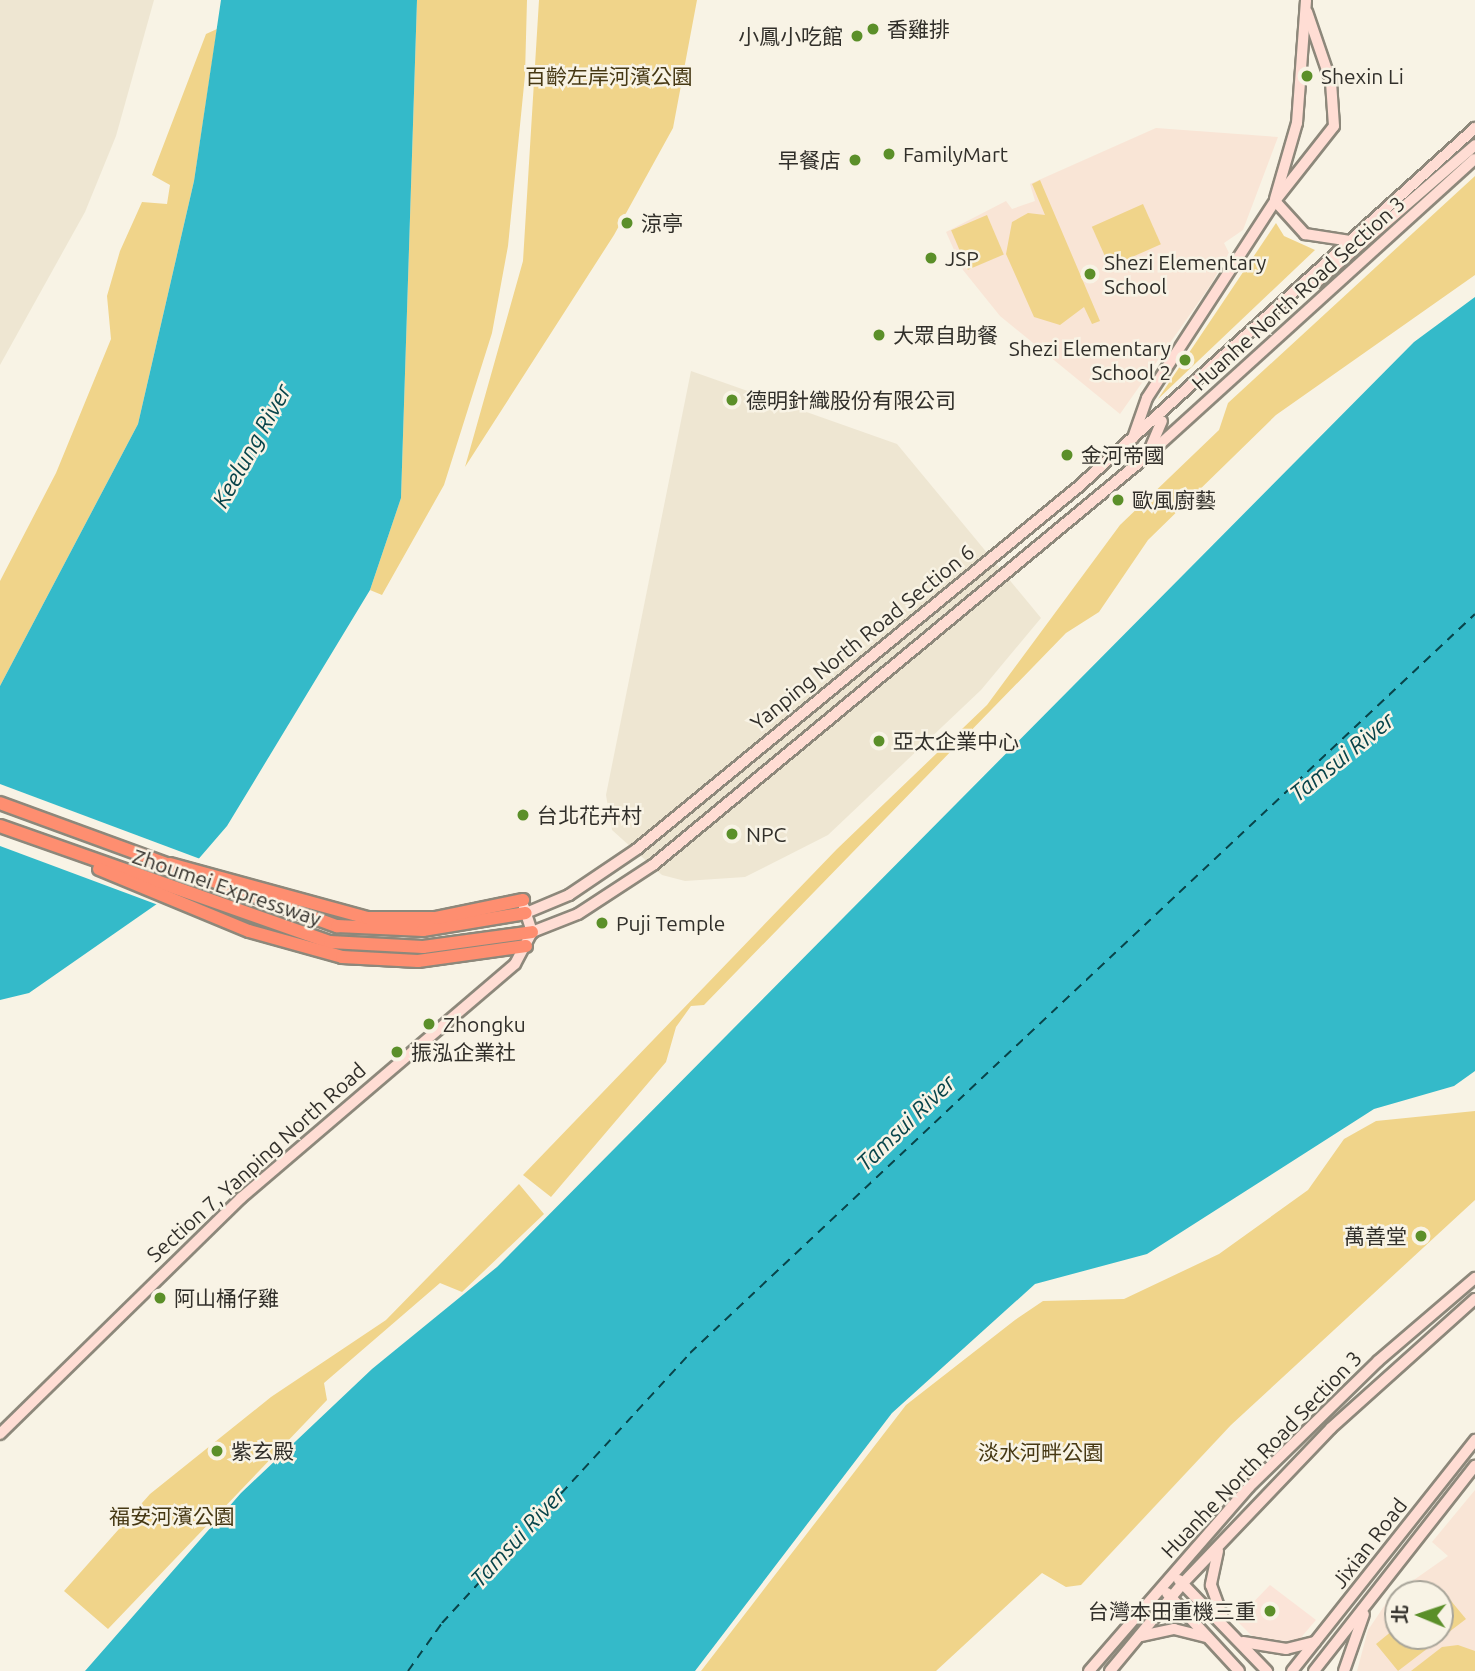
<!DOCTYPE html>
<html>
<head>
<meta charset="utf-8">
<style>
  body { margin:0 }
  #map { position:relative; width:1475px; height:1671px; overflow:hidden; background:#f8f3e5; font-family:Ubuntu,"Noto Sans TC",sans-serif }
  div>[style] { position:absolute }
  .commercial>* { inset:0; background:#fbe4d8 }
  .built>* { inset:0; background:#eee6d2 }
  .education>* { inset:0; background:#f9e5d6 }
  .green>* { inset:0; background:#f0d48a; transform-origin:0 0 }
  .water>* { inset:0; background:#34bac9 }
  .pier>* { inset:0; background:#f8f3e5 }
  .ferry>* { height:2px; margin-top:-1px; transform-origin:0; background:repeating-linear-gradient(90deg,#08444a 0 9px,transparent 0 16px) }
  .roads { filter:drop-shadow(2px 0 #8d887b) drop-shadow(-2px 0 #8d887b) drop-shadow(0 2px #8d887b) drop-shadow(0 -2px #8d887b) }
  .secondary>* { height:10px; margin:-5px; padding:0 5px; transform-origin:5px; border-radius:5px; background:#ffddd4 }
  .highway>* { height:12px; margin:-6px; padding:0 6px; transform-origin:6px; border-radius:6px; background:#fe8e70 }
  .dots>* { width:19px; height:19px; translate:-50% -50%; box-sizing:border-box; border:4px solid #f8f3e5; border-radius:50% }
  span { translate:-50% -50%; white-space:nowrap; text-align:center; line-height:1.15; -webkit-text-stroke:5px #f8f3e5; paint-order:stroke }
  .poi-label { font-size:21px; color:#312f2a }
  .left { translate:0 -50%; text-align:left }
  .right { translate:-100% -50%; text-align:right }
  .park-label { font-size:21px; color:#463813 }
  .street-label { font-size:21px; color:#312f2a }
  .water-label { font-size:23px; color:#08444a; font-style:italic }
  .north { position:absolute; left:1384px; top:1580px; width:70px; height:70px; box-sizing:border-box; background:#f8f3e5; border:2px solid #a8a59a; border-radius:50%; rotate:272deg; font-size:19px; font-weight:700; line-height:28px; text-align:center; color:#312f2a }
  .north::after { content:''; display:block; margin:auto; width:24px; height:32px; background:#5b8f29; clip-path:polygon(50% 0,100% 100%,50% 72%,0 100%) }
</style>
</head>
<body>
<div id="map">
  <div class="commercial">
    <i style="clip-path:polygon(1270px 1585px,1316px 1620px,1298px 1641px,1256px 1640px,1236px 1620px)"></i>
  </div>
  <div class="built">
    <i style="clip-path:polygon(0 0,154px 0,116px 136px,85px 212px,0 365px)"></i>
    <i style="clip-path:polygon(691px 371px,897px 444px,1041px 618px,981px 690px,828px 835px,745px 877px,685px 881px,662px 875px,612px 830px,606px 795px)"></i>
  </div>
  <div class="education">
    <i style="clip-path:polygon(1156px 128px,1278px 137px,1243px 230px,1224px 243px,1229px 253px,1210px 286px,1120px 414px,1000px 316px,963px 270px,946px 232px,1006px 201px,1012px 209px,1035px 201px,1030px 184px)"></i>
    <i style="clip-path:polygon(evenodd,1475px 1490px,1475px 1671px,1357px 1671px,1368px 1630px,1391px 1596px,1448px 1556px,1432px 1542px,1475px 1490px,1398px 1594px,1440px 1594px,1440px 1636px,1398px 1636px,1398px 1594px)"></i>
  </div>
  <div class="green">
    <i style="clip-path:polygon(417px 0,527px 0,525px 75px,508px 246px,492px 333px,444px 485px,382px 595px,370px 590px,401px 498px)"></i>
    <i style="clip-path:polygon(539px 0,697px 0,673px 128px,614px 235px,465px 467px,523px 261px)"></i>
    <i style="clip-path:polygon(217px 29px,194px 181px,138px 424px,0 686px,0 581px,56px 473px,111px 339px,107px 296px,120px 251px,142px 202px,167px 204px,170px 185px,152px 175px,206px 34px)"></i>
    <i style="clip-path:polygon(1475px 176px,1475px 275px,1276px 415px,1148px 540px,1099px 612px,1066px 633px,704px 1005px,691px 1006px,676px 1027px,666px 1062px,551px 1197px,523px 1175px,837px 849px,987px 705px,1120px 525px,1219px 430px,1228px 403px)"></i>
    <i style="clip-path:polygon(1040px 180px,1100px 321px,1092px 324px,1084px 307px,1060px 325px,1034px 317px,1006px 254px,1012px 222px,1028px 213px,1045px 215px,1032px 184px)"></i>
    <i style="left:1143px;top:204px;width:44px;height:56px;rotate:66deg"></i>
    <i style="left:987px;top:215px;width:43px;height:39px;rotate:67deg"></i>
    <i style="clip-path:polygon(1276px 223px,1284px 236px,1315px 250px,1158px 399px)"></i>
    <i style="clip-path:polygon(1475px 1111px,1475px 1200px,1231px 1425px,1081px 1585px,1066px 1587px,1042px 1573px,936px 1671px,701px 1671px,906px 1405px,1015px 1320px,1043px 1301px,1124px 1299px,1219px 1254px,1308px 1190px,1344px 1139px,1376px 1121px)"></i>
    <i style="clip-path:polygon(519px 1184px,544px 1214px,462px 1292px,440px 1283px,324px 1383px,327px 1400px,108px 1629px,64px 1591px,150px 1494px,271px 1397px,386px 1320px)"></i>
    <i style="clip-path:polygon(1442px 1590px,1466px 1619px,1398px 1671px,1376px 1644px,1398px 1626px,1398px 1636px,1440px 1636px)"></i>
    <i style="clip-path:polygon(1458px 1645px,1475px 1651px,1475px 1671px,1411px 1671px,1442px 1647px)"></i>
  </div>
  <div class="water">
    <i style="clip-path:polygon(221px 0,417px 0,401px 498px,370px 590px,227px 826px,164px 899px,29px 993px,0 1000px,0 686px,138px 424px,194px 181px)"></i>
    <i style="clip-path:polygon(1475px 297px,1475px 1071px,1454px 1086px,1374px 1109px,1147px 1254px,1035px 1284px,892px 1413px,695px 1671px,85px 1671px,241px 1493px,372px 1369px,497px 1267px,1414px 342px)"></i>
  </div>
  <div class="pier">
    <i style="clip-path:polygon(0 784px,203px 860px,161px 906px,0 846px)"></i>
  </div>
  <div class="ferry">
    <i style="left:408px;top:1671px;width:59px;rotate:-54.7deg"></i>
    <i style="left:442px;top:1623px;width:367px;rotate:-47.4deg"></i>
    <i style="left:690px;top:1353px;width:1078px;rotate:-43.27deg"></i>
  </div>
  <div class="roads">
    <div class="secondary">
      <i style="left:1275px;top:199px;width:79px;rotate:-73.9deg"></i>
      <i style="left:1297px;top:123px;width:123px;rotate:-85.8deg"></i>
      <i style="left:1275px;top:201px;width:45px;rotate:47.7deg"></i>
      <i style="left:1305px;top:234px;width:47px;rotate:8.7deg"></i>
      <i style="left:1317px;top:282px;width:209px;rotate:-40.9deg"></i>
      <i style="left:1133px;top:438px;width:42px;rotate:-70.7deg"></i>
      <i style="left:1147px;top:398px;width:235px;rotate:-57deg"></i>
      <i style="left:1275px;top:201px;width:95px;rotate:-51.8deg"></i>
      <i style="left:1334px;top:126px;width:44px;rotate:-93.9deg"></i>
      <i style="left:1331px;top:82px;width:74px;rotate:-108.9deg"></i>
      <i style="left:1147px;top:456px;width:38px;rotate:-67deg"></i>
      <i style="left:526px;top:913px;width:47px;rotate:-22.7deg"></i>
      <i style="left:569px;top:895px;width:82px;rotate:-34.1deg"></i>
      <i style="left:637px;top:849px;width:569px;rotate:-39.37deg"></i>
      <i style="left:1077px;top:488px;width:537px;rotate:-42.13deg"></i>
      <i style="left:532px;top:932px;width:49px;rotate:-21.4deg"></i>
      <i style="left:578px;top:914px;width:90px;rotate:-33.2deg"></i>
      <i style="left:653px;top:865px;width:641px;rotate:-39.62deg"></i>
      <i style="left:1147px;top:456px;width:442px;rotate:-42.2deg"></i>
      <i style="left:0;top:1434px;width:337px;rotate:-44.4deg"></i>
      <i style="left:241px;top:1198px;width:360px;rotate:-40.5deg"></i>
      <i style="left:515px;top:964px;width:36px;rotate:-62deg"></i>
      <i style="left:532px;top:932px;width:26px;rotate:-108deg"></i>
      <i style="left:1218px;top:1551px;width:35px;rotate:102deg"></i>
      <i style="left:1211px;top:1585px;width:33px;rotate:70deg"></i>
      <i style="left:1179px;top:1580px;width:127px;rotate:46deg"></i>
      <i style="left:1167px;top:1593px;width:106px;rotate:47.3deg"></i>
      <i style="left:1141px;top:1636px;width:34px;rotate:-12deg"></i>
      <i style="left:1174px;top:1629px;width:33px;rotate:14deg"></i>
      <i style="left:1243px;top:1642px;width:44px;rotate:9.2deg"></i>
      <i style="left:1286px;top:1649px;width:30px;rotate:-14deg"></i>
      <i style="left:1089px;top:1671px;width:244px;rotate:-49deg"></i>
      <i style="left:1249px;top:1487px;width:180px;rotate:-44.3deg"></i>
      <i style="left:1378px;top:1361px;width:128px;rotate:-40.6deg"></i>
      <i style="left:1110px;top:1671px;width:114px;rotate:-50.3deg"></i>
      <i style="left:1183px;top:1583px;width:214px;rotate:-46.3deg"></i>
      <i style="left:1331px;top:1428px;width:193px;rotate:-41.9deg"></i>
      <i style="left:1292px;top:1671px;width:295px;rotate:-51.6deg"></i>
      <i style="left:1314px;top:1671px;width:261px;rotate:-51.9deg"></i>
      <i style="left:1344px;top:1671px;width:60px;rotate:-70.7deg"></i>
    </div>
    <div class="highway">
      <i style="left:0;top:803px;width:359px;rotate:20.1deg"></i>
      <i style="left:337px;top:926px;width:86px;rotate:2.7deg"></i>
      <i style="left:423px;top:930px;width:104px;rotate:-9.4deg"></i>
      <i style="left:0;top:826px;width:350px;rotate:19.4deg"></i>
      <i style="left:330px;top:942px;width:93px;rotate:3.1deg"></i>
      <i style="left:423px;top:947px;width:110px;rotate:-7.8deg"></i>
      <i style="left:170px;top:864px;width:204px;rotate:15.3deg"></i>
      <i style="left:367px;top:918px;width:69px"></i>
      <i style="left:436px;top:918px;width:89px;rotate:-11.7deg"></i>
      <i style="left:99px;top:869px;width:162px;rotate:22.5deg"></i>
      <i style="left:249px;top:931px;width:97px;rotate:15.6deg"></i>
      <i style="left:342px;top:957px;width:76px;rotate:3deg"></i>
      <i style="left:418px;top:961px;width:109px;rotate:-7.9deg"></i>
    </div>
  </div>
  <div class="dots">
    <i style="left:873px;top:29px;background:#5b8f29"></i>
    <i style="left:857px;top:36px;background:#5b8f29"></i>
    <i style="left:1307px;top:76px;background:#5b8f29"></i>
    <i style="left:889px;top:154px;background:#5b8f29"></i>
    <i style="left:855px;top:160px;background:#5b8f29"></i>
    <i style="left:627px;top:223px;background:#5b8f29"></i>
    <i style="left:931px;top:258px;background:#5b8f29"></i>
    <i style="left:1090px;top:274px;background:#5b8f29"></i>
    <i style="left:879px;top:335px;background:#5b8f29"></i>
    <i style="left:1185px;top:360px;background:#5b8f29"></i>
    <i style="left:732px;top:400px;background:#5b8f29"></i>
    <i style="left:1067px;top:455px;background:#5b8f29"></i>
    <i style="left:1118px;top:500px;background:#5b8f29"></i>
    <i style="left:879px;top:741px;background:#5b8f29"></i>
    <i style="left:523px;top:815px;background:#5b8f29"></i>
    <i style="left:732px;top:834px;background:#5b8f29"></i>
    <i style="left:602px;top:923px;background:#5b8f29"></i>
    <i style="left:429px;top:1024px;background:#5b8f29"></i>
    <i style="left:397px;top:1052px;background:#5b8f29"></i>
    <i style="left:1421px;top:1236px;background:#5b8f29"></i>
    <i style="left:160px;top:1298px;background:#5b8f29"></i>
    <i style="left:217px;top:1451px;background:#5b8f29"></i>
    <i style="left:1270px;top:1611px;background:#5b8f29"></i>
  </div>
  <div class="poi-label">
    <span class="left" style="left:887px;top:29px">香雞排</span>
    <span class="right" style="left:843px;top:36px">小鳳小吃館</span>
    <span class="left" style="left:1321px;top:76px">Shexin Li</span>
    <span class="left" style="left:903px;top:154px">FamilyMart</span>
    <span class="right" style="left:841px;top:160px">早餐店</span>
    <span class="left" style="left:641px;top:223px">涼亭</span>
    <span class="left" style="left:945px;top:258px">JSP</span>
    <span class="left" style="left:1104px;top:274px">Shezi Elementary<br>School</span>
    <span class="left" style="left:893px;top:335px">大眾自助餐</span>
    <span class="right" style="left:1171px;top:360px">Shezi Elementary<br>School 2</span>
    <span class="left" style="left:746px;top:400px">德明針織股份有限公司</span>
    <span class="left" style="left:1081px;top:455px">金河帝國</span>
    <span class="left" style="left:1132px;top:500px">歐風廚藝</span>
    <span class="left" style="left:893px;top:741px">亞太企業中心</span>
    <span class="left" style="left:537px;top:815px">台北花卉村</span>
    <span class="left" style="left:746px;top:834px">NPC</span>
    <span class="left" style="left:616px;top:923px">Puji Temple</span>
    <span class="left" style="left:443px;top:1024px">Zhongku</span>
    <span class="left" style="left:411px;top:1052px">振泓企業社</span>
    <span class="right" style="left:1407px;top:1236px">萬善堂</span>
    <span class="left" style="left:174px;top:1298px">阿山桶仔雞</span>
    <span class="left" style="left:231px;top:1451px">紫玄殿</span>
    <span class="right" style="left:1256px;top:1611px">台灣本田重機三重</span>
  </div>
  <div class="park-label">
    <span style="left:609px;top:76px">百齡左岸河濱公園</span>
    <span style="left:1041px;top:1452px">淡水河畔公園</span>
    <span style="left:172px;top:1516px">福安河濱公園</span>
  </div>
  <div class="street-label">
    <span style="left:1298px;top:293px;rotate:-42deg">Huanhe North Road Section 3</span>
    <span style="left:862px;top:637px;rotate:-39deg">Yanping North Road Section 6</span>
    <span style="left:227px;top:887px;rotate:19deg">Zhoumei Expressway</span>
    <span style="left:256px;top:1162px;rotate:-42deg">Section 7, Yanping North Road</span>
    <span style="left:1261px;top:1454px;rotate:-46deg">Huanhe North Road Section 3</span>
    <span style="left:1369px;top:1543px;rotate:-52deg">Jixian Road</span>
  </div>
  <div class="water-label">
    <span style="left:252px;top:446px;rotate:-61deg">Keelung River</span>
    <span style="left:1342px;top:757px;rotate:-39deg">Tamsui River</span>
    <span style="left:906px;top:1123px;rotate:-44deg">Tamsui River</span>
    <span style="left:518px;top:1537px;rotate:-47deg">Tamsui River</span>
  </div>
  <div class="north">北</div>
</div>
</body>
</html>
